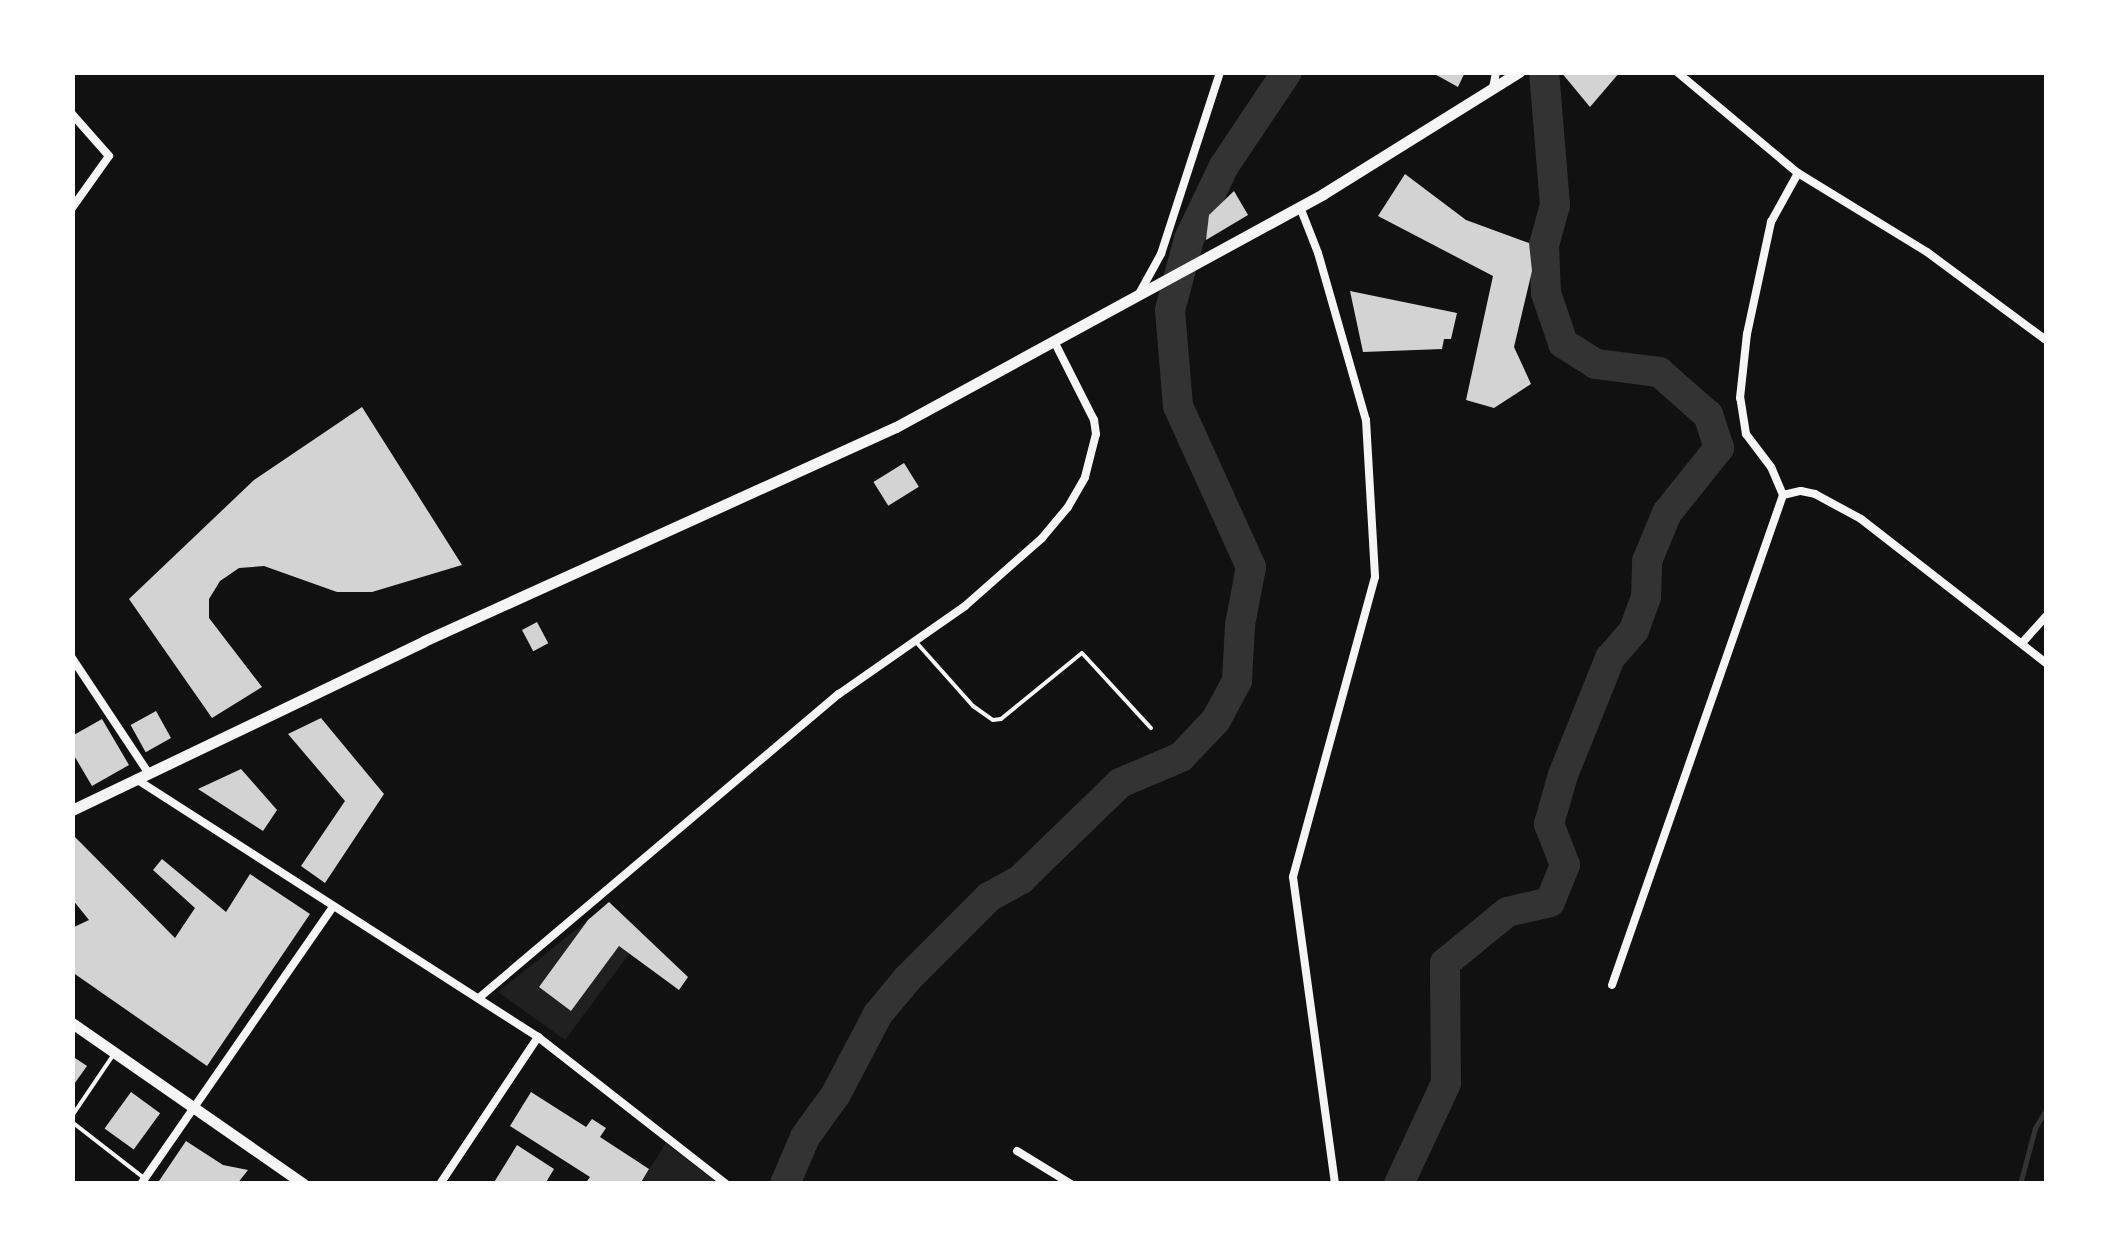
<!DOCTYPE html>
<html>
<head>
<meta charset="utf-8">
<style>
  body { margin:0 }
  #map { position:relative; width:2119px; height:1256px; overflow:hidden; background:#111; font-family:Mulish,sans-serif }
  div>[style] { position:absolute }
  .green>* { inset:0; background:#202020 }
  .stream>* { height:5px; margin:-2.5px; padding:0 2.5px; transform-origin:2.5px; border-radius:2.5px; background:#333 }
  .river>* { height:30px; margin:-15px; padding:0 15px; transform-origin:15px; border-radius:15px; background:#333 }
  .building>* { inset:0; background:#d3d3d3; transform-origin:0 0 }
  .service>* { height:4px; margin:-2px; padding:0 2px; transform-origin:2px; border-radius:2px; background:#f5f5f5 }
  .minor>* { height:8px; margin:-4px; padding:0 4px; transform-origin:4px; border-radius:4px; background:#f5f5f5 }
  .secondary>* { height:11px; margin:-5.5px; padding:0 5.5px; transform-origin:5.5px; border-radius:5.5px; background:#f5f5f5 }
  span { translate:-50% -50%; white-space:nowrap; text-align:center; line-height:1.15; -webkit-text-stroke:8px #fff; paint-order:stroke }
  .frame { position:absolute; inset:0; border:75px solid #fff; pointer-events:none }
</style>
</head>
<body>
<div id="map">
  <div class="green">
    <i style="clip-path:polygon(588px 920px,540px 988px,571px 1011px,619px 946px,629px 954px,565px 1040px,498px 992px)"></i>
    <i style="clip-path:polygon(666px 1143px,717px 1183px,640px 1184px)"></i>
  </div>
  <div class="stream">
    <i style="left:2020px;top:1184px;width:58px;rotate:-75deg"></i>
    <i style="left:2035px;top:1128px;width:21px;rotate:-59deg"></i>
  </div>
  <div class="river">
    <i style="left:785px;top:1184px;width:51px;rotate:-66.9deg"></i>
    <i style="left:805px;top:1137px;width:53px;rotate:-54.2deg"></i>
    <i style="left:836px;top:1094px;width:90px;rotate:-62.3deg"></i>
    <i style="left:878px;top:1014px;width:47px;rotate:-50.2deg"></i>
    <i style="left:908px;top:978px;width:115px;rotate:-45deg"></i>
    <i style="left:989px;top:897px;width:37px;rotate:-29deg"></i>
    <i style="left:1021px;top:879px;width:138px;rotate:-44.1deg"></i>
    <i style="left:1120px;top:783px;width:66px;rotate:-23.1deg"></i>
    <i style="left:1181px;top:757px;width:51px;rotate:-46.6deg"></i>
    <i style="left:1216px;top:720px;width:44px;rotate:-61.7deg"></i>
    <i style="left:1237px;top:681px;width:56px;rotate:-86.9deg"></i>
    <i style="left:1240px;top:625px;width:59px;rotate:-79.3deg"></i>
    <i style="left:1251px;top:567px;width:177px;rotate:-114.4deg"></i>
    <i style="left:1178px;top:406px;width:96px;rotate:-94.8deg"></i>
    <i style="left:1170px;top:310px;width:73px;rotate:-75deg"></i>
    <i style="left:1189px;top:239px;width:81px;rotate:-64.4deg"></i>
    <i style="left:1224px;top:166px;width:113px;rotate:-56.2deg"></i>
    <i style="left:1399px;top:1184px;width:111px;rotate:-65deg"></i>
    <i style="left:1446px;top:1083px;width:120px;rotate:-90.5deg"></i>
    <i style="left:1445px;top:963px;width:80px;rotate:-39.4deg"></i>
    <i style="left:1507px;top:912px;width:44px;rotate:-13.1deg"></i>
    <i style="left:1550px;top:902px;width:40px;rotate:-68deg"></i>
    <i style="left:1565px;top:865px;width:44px;rotate:-111.3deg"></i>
    <i style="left:1549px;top:824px;width:51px;rotate:-74.1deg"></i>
    <i style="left:1563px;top:775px;width:126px;rotate:-68.1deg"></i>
    <i style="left:1610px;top:658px;width:37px;rotate:-49deg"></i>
    <i style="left:1634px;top:630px;width:35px;rotate:-70deg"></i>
    <i style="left:1646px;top:597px;width:36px;rotate:-88deg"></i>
    <i style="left:1647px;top:561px;width:52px;rotate:-67.4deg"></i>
    <i style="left:1667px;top:513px;width:83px;rotate:-51.3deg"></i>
    <i style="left:1719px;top:448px;width:35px;rotate:-108deg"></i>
    <i style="left:1708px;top:415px;width:65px;rotate:-138.7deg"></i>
    <i style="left:1659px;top:372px;width:64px;rotate:-172.8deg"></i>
    <i style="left:1596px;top:364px;width:39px;rotate:-148deg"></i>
    <i style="left:1563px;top:343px;width:53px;rotate:-108.8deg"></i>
    <i style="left:1546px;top:293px;width:48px;rotate:-92.4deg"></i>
    <i style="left:1544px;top:245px;width:41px;rotate:-74.6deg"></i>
    <i style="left:1555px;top:205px;width:133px;rotate:-94.7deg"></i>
  </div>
  <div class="building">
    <i style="clip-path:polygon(1431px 72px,1465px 72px,1458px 87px)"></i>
    <i style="clip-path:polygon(1561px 72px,1620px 72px,1590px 107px)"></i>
    <i style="clip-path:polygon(1405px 174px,1466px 220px,1529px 243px,1532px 271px,1514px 347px,1531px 384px,1494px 408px,1466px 400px,1493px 276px,1378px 216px)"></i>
    <i style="clip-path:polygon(1234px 191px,1248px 215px,1206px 240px,1209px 215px)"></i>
    <i style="clip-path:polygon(1350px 291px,1457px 313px,1451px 339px,1444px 339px,1442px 349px,1363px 352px)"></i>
    <i style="clip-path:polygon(362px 407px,462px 565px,372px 592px,337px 592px,264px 566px,239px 568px,220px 581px,209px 599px,209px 618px,262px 687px,212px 718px,129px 599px,254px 480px)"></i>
    <i style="left:904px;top:463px;width:28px;height:36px;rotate:58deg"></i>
    <i style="left:537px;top:622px;width:24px;height:17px;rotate:62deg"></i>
    <i style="left:156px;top:711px;width:31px;height:29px;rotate:61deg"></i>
    <i style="clip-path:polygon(321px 718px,384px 794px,325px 883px,301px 866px,345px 801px,288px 734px)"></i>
    <i style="clip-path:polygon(102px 719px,129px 765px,92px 786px,72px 752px,72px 736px)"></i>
    <i style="clip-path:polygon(241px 769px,277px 810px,263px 831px,198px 789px)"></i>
    <i style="clip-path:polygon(75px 837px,175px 938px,195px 908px,153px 870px,162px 859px,226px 912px,250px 874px,310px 914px,207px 1066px,72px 972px,72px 928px,89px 920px,72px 899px)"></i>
    <i style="clip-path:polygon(609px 902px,688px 977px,679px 990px,619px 946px,571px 1011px,539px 987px,588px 920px)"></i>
    <i style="clip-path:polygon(72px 1056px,87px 1066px,72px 1087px)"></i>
    <i style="left:131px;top:1092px;width:36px;height:45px;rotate:36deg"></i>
    <i style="clip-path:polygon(531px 1092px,586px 1127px,592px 1119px,606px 1128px,600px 1137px,649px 1169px,640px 1184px,585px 1184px,590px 1177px,510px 1126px)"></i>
    <i style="clip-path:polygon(186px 1141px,223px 1165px,248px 1170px,237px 1184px,157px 1184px)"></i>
    <i style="clip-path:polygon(517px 1145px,554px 1169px,545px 1184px,493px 1184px)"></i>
  </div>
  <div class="service">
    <i style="left:916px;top:642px;width:86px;rotate:48.3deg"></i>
    <i style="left:973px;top:706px;width:24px;rotate:35deg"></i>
    <i style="left:993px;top:720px;width:8px;rotate:-7deg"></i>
    <i style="left:1001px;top:719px;width:104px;rotate:-39.2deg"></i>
    <i style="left:1082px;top:653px;width:102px;rotate:47.4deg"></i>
    <i style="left:72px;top:1116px;width:71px;rotate:-55.9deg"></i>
    <i style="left:72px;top:1122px;width:91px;rotate:37.9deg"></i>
  </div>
  <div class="minor">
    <i style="left:1677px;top:72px;width:158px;rotate:39.9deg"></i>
    <i style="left:1798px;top:173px;width:151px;rotate:31.5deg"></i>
    <i style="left:1927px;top:252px;width:148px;rotate:36.5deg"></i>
    <i style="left:1493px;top:88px;width:16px;rotate:-79deg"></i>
    <i style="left:72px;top:114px;width:56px;rotate:48.6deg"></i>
    <i style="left:109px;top:156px;width:64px;rotate:125.4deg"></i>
    <i style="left:1300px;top:207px;width:49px;rotate:68.6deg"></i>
    <i style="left:1318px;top:253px;width:174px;rotate:74deg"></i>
    <i style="left:1366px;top:420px;width:157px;rotate:86.7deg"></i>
    <i style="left:1375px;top:577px;width:311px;rotate:105.3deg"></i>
    <i style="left:1293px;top:877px;width:310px;rotate:82.2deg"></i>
    <i style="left:1139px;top:294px;width:46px;rotate:-61.2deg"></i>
    <i style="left:1161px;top:254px;width:191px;rotate:-72deg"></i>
    <i style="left:1783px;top:495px;width:30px;rotate:-113deg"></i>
    <i style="left:1771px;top:467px;width:41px;rotate:-127.1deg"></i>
    <i style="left:1746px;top:434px;width:36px;rotate:-99deg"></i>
    <i style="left:1740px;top:398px;width:64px;rotate:-83.8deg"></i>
    <i style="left:1747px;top:334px;width:115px;rotate:-77.9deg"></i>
    <i style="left:1771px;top:222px;width:56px;rotate:-61.1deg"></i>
    <i style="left:1783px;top:495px;width:18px;rotate:-13deg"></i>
    <i style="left:1801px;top:491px;width:14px;rotate:12deg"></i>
    <i style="left:1815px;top:494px;width:52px;rotate:28.5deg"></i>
    <i style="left:1861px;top:519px;width:234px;rotate:37.9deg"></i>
    <i style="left:2022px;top:643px;width:36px;rotate:-48deg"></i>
    <i style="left:72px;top:658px;width:139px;rotate:56.4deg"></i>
    <i style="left:136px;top:779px;width:478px;rotate:32.7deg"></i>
    <i style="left:538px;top:1037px;width:239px;rotate:38deg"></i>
    <i style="left:1612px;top:985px;width:519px;rotate:-70.76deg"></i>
    <i style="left:480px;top:997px;width:470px;rotate:-40.2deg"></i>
    <i style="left:839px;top:694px;width:154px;rotate:-34.9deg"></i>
    <i style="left:965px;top:606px;width:103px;rotate:-41.4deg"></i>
    <i style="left:1042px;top:538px;width:40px;rotate:-50deg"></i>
    <i style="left:1068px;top:507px;width:34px;rotate:-60deg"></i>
    <i style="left:1085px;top:477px;width:44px;rotate:-75.7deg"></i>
    <i style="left:1096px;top:434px;width:14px;rotate:-98deg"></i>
    <i style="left:1094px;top:420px;width:86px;rotate:-116.9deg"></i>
    <i style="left:1017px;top:1151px;width:63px;rotate:31.4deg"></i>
    <i style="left:141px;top:1184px;width:337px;rotate:-55.3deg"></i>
    <i style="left:440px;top:1184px;width:177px;rotate:-56.3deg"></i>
  </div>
  <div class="secondary">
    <i style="left:72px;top:810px;width:390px;rotate:-25.6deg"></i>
    <i style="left:424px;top:641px;width:518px;rotate:-24.39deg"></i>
    <i style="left:896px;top:427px;width:486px;rotate:-28.6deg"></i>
    <i style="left:1323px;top:194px;width:231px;rotate:-31.9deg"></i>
    <i style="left:72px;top:1023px;width:282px;rotate:34.8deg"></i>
  </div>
  <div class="frame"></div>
</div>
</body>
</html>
